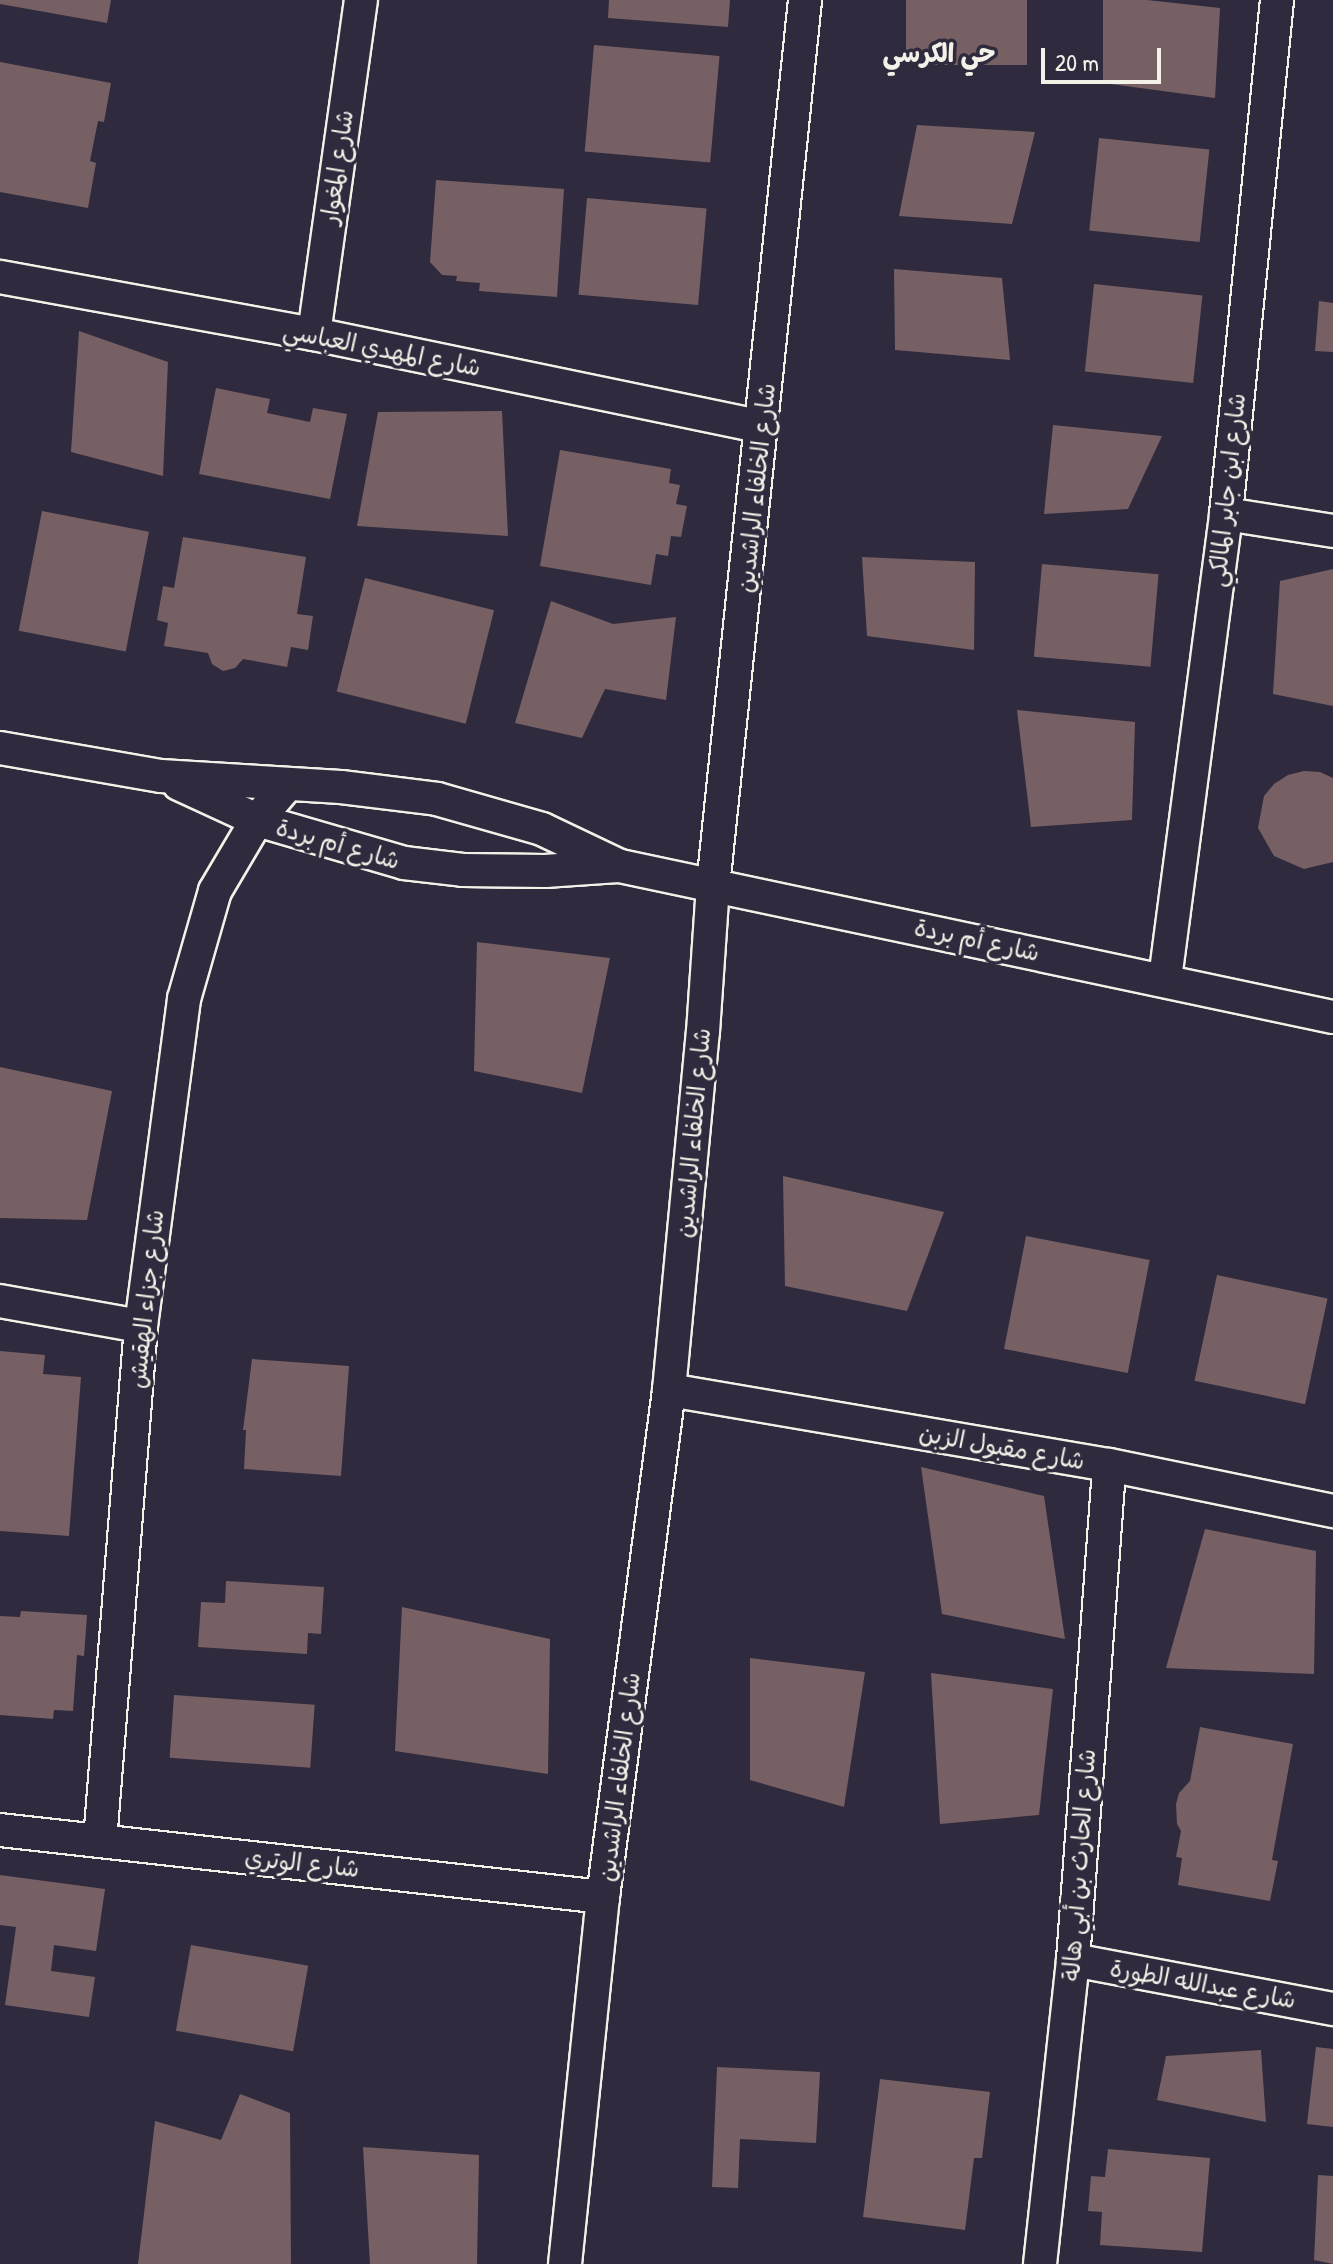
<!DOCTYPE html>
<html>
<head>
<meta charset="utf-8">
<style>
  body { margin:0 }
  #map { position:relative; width:1333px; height:2264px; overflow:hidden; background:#2f2a3d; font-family:"Patrick Hand","Playpen Sans Arabic",sans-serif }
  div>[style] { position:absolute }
  .building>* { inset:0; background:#766064; transform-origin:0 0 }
  .roads { filter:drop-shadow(2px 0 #f4f1e8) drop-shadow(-2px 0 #f4f1e8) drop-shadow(0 2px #f4f1e8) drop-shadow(0 -2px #f4f1e8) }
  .minor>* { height:32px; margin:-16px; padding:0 16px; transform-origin:16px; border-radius:16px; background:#2f2a3d }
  span { translate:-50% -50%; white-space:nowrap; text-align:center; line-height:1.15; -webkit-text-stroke:7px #2f2a3d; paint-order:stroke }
  .street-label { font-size:24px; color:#f4f1e8 }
  .neighbourhood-label { font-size:26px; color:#f4f1e8; font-weight:700 }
  .scale { position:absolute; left:1041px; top:48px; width:120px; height:36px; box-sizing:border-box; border:4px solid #f4f1e8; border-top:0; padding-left:10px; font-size:24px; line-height:28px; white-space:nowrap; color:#f4f1e8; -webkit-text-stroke:6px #2f2a3d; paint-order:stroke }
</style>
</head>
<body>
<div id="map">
  <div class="building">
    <i style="clip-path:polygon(0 0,111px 0,107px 23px,0 4px)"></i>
    <i style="clip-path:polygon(609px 0,730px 0,728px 27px,608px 18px)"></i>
    <i style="left:906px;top:0;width:121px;height:65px"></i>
    <i style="clip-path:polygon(1103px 0,1147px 0,1220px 8px,1215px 98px,1103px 83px)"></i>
    <i style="left:594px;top:45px;width:126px;height:107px;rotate:5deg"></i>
    <i style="clip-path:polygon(0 62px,111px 83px,104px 122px,98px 121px,90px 161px,96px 163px,88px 208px,0 192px)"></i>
    <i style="clip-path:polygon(917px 125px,1035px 132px,1012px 224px,899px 216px)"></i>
    <i style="left:1099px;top:138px;width:111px;height:93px;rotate:6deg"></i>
    <i style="clip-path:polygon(436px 180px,564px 189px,557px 297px,479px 291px,480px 283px,456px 281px,457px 276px,442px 275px,430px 262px)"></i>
    <i style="left:587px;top:198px;width:120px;height:97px;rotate:5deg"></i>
    <i style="clip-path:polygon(894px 269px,1002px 278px,1010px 360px,895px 350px)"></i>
    <i style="left:1094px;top:284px;width:109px;height:88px;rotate:6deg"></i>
    <i style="clip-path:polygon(1319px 301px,1333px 303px,1333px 352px,1315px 351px)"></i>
    <i style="clip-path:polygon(79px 331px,168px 362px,163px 476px,71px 452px)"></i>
    <i style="clip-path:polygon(216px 388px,270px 399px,267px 413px,310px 422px,313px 408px,347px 414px,330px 499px,199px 474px)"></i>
    <i style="clip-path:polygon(502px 411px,508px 536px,357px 526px,378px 412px)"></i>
    <i style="clip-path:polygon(1053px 425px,1162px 436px,1128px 509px,1044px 514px)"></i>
    <i style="clip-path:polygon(560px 450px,671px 469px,669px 483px,680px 485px,676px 504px,687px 506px,681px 537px,671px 536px,668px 556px,656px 554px,651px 585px,540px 566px)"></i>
    <i style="left:42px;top:511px;width:109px;height:122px;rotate:11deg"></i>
    <i style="clip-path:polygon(183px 537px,306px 557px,297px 614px,313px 616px,308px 650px,291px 647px,287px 667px,243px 659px,235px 668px,223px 671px,212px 664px,208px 653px,164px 646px,168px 623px,157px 620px,163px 586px,174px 588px)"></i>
    <i style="clip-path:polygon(862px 557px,975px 562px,974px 650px,867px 636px)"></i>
    <i style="left:1042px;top:564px;width:117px;height:93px;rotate:5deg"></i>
    <i style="clip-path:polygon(1333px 569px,1333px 706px,1273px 694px,1280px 581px)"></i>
    <i style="left:365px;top:578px;width:133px;height:117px;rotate:14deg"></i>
    <i style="clip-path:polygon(551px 601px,613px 624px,676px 617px,666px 700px,605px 689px,582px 738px,515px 723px)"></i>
    <i style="clip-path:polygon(1017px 710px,1135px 722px,1132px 820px,1031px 827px)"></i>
    <i style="clip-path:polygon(1304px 771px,1320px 772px,1333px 778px,1333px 862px,1304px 869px,1274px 856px,1258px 828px,1264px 796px,1274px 784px,1288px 775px)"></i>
    <i style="clip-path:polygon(477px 942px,610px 958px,582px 1093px,474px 1071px)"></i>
    <i style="clip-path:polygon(0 1067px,112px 1091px,87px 1220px,0 1218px)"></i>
    <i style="clip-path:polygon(783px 1176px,944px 1212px,907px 1311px,785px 1286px)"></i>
    <i style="left:1026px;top:1236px;width:126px;height:115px;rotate:11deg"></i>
    <i style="left:1217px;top:1275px;width:113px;height:108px;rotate:12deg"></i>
    <i style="clip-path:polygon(0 1351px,45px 1355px,43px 1374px,81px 1377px,69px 1536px,0 1531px)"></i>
    <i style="clip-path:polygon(252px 1359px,349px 1366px,341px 1476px,244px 1469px,246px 1430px,243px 1430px)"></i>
    <i style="clip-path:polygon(921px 1467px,1044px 1496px,1065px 1639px,942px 1614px)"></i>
    <i style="clip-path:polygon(1205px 1529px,1316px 1551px,1314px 1674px,1166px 1668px)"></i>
    <i style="clip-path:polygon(226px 1581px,324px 1587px,321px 1634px,308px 1633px,307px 1654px,198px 1647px,201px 1602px,225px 1603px)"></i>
    <i style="clip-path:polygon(402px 1607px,550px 1639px,548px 1774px,395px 1751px)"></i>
    <i style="clip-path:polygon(21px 1611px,87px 1615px,84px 1656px,77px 1655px,73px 1711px,54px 1710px,53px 1719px,0 1715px,0 1616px,20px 1617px)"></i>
    <i style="clip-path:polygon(750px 1658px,865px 1672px,844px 1807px,750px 1780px)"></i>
    <i style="clip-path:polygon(931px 1673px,1053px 1689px,1039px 1815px,940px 1824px)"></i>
    <i style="left:174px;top:1695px;width:141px;height:63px;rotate:4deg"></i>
    <i style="clip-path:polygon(1200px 1727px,1293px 1744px,1272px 1860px,1278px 1861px,1270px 1901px,1178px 1885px,1182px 1858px,1176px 1857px,1181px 1831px,1177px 1824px,1176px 1804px,1179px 1793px,1190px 1781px)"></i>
    <i style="clip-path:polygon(0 1875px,105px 1889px,96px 1951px,54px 1945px,51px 1971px,95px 1977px,89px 2017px,5px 2005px,16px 1927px,0 1925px)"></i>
    <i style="left:191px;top:1945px;width:119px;height:87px;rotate:10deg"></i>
    <i style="clip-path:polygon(1316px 2047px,1333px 2049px,1333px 2127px,1307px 2124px)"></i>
    <i style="clip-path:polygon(1261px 2050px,1266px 2122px,1157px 2100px,1166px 2056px)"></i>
    <i style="clip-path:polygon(717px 2067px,820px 2072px,816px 2143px,740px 2139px,738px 2188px,712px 2187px)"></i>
    <i style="clip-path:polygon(880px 2079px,990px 2092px,982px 2158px,974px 2158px,965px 2230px,863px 2217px)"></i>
    <i style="clip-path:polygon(240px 2094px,290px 2113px,291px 2264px,138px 2264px,155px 2121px,221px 2140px)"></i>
    <i style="clip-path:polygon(363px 2147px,479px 2155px,477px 2264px,370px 2264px)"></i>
    <i style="clip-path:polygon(1108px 2149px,1210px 2158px,1202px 2252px,1100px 2245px,1102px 2212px,1088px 2211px,1091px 2176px,1105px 2177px)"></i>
    <i style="clip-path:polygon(1318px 2175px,1333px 2176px,1333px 2264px,1314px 2260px)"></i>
  </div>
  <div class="roads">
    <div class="minor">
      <i style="left:0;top:277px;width:319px;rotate:10.3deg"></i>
      <i style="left:314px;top:334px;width:458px;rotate:11.7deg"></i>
      <i style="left:314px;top:334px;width:337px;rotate:-82deg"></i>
      <i style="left:1226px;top:514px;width:108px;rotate:9deg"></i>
      <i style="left:0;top:748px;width:163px;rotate:9.9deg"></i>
      <i style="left:161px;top:776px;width:180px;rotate:3.5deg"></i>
      <i style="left:341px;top:787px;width:97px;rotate:7.1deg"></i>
      <i style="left:437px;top:799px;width:109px;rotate:15.9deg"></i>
      <i style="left:542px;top:829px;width:86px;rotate:25.4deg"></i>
      <i style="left:620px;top:866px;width:729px;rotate:11.96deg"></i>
      <i style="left:179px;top:784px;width:86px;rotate:24.8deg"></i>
      <i style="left:257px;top:820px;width:153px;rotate:16.3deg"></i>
      <i style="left:404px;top:863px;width:59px;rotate:6.8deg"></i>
      <i style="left:463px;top:870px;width:82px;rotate:0.7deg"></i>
      <i style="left:545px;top:871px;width:73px;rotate:-3.9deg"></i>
      <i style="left:1165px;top:979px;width:469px;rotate:-82.5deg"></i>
      <i style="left:1226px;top:514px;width:517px;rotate:-84.33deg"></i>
      <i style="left:0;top:1301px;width:143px;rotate:10.1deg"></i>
      <i style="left:669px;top:1390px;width:446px;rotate:9.7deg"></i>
      <i style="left:1109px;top:1465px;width:229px;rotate:11.6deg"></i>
      <i style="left:0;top:1830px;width:607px;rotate:6.34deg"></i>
      <i style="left:100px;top:1841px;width:517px;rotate:-85.45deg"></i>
      <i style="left:141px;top:1326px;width:330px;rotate:-82.5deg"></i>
      <i style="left:184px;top:999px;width:112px;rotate:-74deg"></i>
      <i style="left:215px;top:891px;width:82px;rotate:-59.4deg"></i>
      <i style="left:257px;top:820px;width:46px;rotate:-49.4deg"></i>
      <i style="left:1073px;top:1960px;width:265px;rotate:10.7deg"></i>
      <i style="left:565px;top:2264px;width:369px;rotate:-84.1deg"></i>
      <i style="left:603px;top:1897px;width:511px;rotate:-82.58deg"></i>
      <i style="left:669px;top:1390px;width:360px;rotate:-84.6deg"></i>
      <i style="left:703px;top:1032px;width:146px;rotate:-86.1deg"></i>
      <i style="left:713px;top:886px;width:891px;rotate:-84.07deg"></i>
      <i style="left:1040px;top:2264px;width:306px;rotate:-83.8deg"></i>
      <i style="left:1073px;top:1960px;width:496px;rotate:-85.8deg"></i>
    </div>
  </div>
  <div class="street-label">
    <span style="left:337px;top:167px;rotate:-82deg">شارع المغوار</span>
    <span style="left:382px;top:349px;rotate:11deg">شارع المهدي العباسي</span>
    <span style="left:756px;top:488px;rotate:-84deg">شارع الخلفاء الراشدين</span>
    <span style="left:1227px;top:490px;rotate:-84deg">شارع ابن جابر المالكي</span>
    <span style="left:338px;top:844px;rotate:16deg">شارع أم بردة</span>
    <span style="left:977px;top:940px;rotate:12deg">شارع أم بردة</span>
    <span style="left:693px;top:1133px;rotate:-85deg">شارع الخلفاء الراشدين</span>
    <span style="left:146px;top:1299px;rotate:-84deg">شارع جزاء الهقيش</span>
    <span style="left:1002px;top:1447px;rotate:10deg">شارع مقبول الزبن</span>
    <span style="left:619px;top:1777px;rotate:-83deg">شارع الخلفاء الراشدين</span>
    <span style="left:302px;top:1863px;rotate:6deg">شارع الوتري</span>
    <span style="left:1079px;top:1865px;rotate:-86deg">شارع الحارث بن أبي هالة</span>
    <span style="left:1203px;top:1984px;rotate:10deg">شارع عبدالله الطورة</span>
  </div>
  <div class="neighbourhood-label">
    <span style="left:939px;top:53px">حي الكرسي</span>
  </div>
  <div class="scale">20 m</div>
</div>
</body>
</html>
